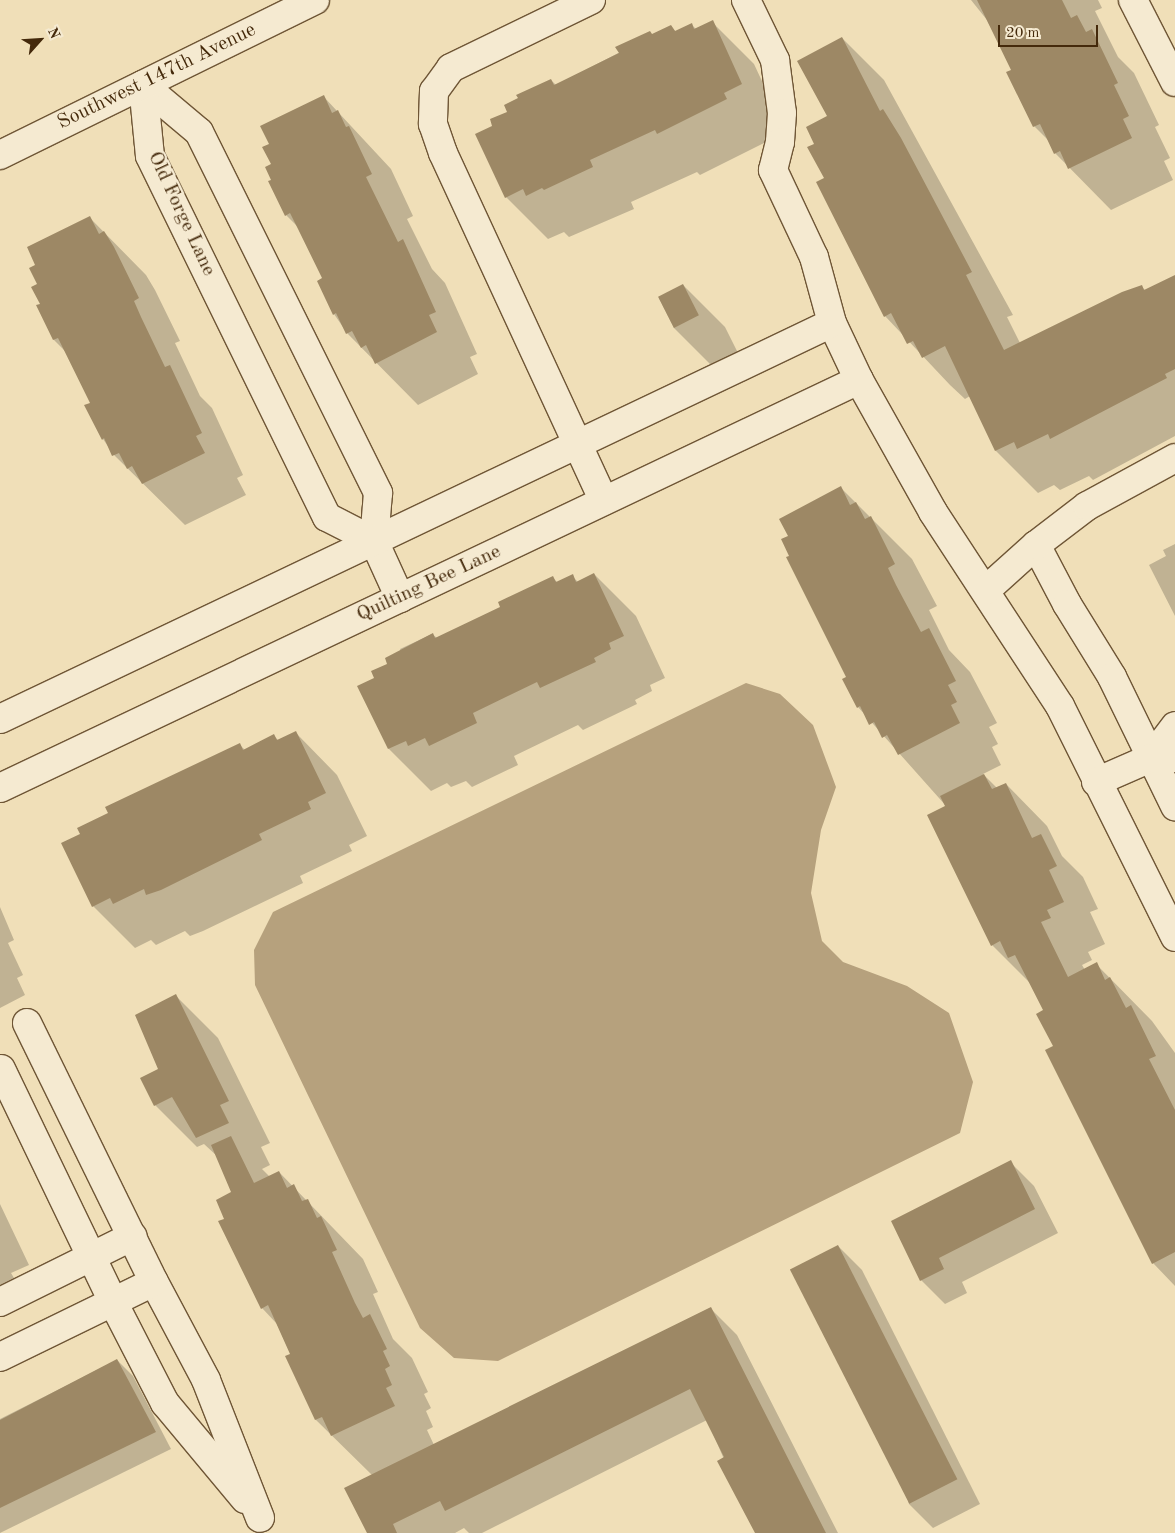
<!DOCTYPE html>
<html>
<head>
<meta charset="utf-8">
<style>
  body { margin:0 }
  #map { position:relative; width:1175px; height:1533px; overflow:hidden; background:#f0dfb8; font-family:"Old Standard TT",serif }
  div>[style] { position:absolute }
  .water>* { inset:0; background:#b6a17d }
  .shadow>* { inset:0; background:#0003 }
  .building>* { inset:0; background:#9d8865; transform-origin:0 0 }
  .roads { filter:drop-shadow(1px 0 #6f5636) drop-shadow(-1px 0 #6f5636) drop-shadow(0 1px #6f5636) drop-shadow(0 -1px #6f5636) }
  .minor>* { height:28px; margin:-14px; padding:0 14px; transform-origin:14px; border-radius:14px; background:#f5ead1 }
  span { translate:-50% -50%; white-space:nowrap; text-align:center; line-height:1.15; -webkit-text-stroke:4.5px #f5ead1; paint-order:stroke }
  .street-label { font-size:20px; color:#44290b }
  .north { position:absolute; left:15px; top:15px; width:50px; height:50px; -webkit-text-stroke:4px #f5ead1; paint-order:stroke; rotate:64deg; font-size:14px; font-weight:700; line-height:20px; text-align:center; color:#44290b }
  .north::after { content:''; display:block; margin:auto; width:18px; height:22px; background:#44290b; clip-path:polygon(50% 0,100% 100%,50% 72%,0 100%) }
  .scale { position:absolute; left:998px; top:25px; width:100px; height:22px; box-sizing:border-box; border:2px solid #44290b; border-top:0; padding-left:6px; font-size:15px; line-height:18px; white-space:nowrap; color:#44290b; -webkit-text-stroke:4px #f5ead1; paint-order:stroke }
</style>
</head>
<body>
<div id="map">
  <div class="water">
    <i style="clip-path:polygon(746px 683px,780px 694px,813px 725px,836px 787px,821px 830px,811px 893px,822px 941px,843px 962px,907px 986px,949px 1013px,973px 1082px,960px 1133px,498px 1361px,454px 1358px,420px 1328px,255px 985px,254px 950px,273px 912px)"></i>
  </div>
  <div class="shadow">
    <i style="clip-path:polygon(971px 0,1098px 0,1102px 8px,1095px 11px,1118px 57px,1134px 73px,1159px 125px,1155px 127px,1170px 158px,1164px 161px,1173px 180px,1111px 210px,1055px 153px,1050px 142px,1034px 126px,1013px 70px,987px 20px)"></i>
    <i style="clip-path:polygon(712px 22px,754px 64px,783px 126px,765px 135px,768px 141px,700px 175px,697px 172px,631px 202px,634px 209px,569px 237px,564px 232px,548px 239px,506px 197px,494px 126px,551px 80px,556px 85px,671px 26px,676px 32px,691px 24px,696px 29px)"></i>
    <i style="clip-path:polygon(842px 38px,884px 80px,1013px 315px,1007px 317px,1020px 343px,1141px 286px,1146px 291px,1175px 277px,1175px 436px,1093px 480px,1089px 476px,1060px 490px,1054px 485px,1038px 493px,996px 451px,970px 396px,965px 399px,950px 385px,885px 316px,825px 179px,815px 145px,828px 117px)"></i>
    <i style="clip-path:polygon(324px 97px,391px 169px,413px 216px,407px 219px,432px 269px,445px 283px,477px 354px,470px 357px,478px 374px,418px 405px,347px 333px,334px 314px,318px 281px,324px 279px,299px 228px,286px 215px,273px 180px,271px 144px)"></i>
    <i style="clip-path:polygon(90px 218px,146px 275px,155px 290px,180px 341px,175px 343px,200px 396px,212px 408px,243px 475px,237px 478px,246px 495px,185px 525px,114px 455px,103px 439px,91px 403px,66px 352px,54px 340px,38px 306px,41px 304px,37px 265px)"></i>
    <i style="clip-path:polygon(683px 285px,725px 327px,740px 357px,716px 370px,674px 328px,659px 298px)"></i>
    <i style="clip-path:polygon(841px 488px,912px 559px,937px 606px,929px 610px,949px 650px,970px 672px,997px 723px,989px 727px,998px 744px,992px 747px,1001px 765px,983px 774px,997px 788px,1006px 784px,1047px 826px,1062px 856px,1083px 877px,1098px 909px,1090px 912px,1105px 944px,1088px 952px,1092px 960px,1082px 965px,1085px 970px,1096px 964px,1152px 1021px,1175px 1053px,1175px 1286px,1153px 1263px,1054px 1047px,1044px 1011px,1032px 985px,992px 945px,947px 807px,858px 707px,848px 677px,791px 556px,789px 536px)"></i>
    <i style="clip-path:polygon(1175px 544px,1175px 616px,1149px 565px,1166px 556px,1163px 550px)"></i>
    <i style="clip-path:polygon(594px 574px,636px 616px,665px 678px,650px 685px,652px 691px,635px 700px,637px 704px,583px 730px,578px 725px,514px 756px,518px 765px,472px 787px,466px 781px,451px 787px,447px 783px,431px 791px,389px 749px,376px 678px,401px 652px,400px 649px,432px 634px,437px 638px,502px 607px,552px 577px,558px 583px,572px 576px,578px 582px)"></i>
    <i style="clip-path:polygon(296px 733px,337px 775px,367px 836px,349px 845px,352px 851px,300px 876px,303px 883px,203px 931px,190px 936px,185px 931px,156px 945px,151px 940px,135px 948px,93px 906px,240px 745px,245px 750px,274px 736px,279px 741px)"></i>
    <i style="clip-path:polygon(0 907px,14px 940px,8px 943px,23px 975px,17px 978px,25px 995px,0 1008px)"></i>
    <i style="clip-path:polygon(176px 996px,218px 1038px,270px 1143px,261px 1147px,270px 1165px,262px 1169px,270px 1177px,279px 1172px,363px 1259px,378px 1292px,373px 1294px,393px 1339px,412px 1358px,428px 1392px,424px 1394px,431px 1408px,426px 1411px,433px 1427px,427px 1430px,434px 1445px,710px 1308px,737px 1335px,838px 1533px,756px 1533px,707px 1420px,482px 1533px,469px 1533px,464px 1528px,455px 1533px,368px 1533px,372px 1475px,316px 1420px,287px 1357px,291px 1355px,277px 1324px,262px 1308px,226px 1219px,233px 1193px,218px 1157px,204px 1144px,197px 1147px,155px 1105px)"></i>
    <i style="clip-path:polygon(1010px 1162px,1034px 1186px,1058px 1233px,962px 1282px,967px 1293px,945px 1304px,921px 1280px)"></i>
    <i style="clip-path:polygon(0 1204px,29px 1265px,11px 1273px,14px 1278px,0 1285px)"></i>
    <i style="clip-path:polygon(838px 1246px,862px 1270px,980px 1504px,933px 1528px,909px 1504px)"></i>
    <i style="clip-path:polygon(117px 1360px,133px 1376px,171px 1449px,0 1533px,0 1419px)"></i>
  </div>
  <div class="building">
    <i style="clip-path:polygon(977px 0,1062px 0,1071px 18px,1077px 15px,1086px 32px,1092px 29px,1118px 83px,1114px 85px,1129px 116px,1123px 119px,1132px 138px,1068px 169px,1060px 151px,1054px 154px,1040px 124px,1033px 127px,1006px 72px,1011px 70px)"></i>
    <i style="clip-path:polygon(713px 20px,742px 84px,724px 93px,727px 99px,657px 134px,655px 130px,590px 160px,593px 167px,544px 190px,542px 188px,526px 196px,523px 189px,505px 198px,475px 134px,492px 126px,490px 119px,507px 112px,504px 105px,518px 98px,516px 95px,551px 79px,554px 85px,619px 53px,615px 47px,650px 31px,652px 34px,671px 25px,675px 31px,692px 23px,694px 29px)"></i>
    <i style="clip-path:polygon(842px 37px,880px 111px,883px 109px,901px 138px,972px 272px,966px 275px,1004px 350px,1122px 292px,1142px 285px,1144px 290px,1175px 275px,1175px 369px,1165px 374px,1167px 378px,1050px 439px,1048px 434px,1017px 449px,1014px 442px,995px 451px,945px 346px,922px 358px,913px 341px,907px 344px,891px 313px,884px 317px,816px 182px,824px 178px,807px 147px,814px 144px,806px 127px,827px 116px,797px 61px)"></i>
    <i style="clip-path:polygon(324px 95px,332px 113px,338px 110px,346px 127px,349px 126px,372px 174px,366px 177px,398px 242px,403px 239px,436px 312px,429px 315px,437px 332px,375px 364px,366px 345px,361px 348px,352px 331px,346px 334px,336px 313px,333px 315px,317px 281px,322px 278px,298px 229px,290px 213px,285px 216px,268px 181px,271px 180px,265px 167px,271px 164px,262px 147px,269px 144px,260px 126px)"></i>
    <i style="clip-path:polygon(90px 216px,99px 234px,104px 231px,114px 247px,139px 298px,134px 301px,141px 317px,165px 367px,170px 365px,202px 433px,196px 436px,205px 453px,142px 484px,132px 466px,127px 469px,119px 453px,112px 456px,104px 438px,102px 440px,84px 405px,90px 403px,58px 338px,53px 340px,36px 305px,40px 304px,31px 287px,37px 284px,29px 268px,35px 265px,27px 247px)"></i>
    <i style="left:683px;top:284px;width:35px;height:28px;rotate:63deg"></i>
    <i style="clip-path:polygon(841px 486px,850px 505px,856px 502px,865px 519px,871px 516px,895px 564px,888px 568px,896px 585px,921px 632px,929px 628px,956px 681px,948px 685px,957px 702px,951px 705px,960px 723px,898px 755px,887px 735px,882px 738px,874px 722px,869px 725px,860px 706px,857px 708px,842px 679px,846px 677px,786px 557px,789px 556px,781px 539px,788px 536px,779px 519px)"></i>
    <i style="clip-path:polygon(594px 573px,624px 636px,609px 643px,611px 649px,594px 658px,596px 662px,540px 688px,537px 682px,473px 713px,477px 723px,429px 746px,425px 738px,408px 746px,406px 741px,388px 749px,357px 686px,374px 678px,371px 671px,387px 664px,385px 658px,433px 633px,435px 638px,500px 607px,498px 602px,553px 576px,556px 582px,573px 574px,576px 582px)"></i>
    <i style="clip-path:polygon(296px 731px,326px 793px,308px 802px,311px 809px,259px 834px,262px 840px,161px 890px,146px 895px,144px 889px,113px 904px,110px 898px,92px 907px,61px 843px,80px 834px,77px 828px,108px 813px,105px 807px,240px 743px,243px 750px,274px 734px,277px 740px)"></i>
    <i style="clip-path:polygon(984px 774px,992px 789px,1006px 783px,1032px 838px,1041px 834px,1057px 866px,1049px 870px,1064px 902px,1047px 910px,1051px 918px,1041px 922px,1068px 977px,1097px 962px,1105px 980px,1110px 977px,1126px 1008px,1131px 1005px,1156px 1056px,1149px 1059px,1175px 1110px,1175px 1252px,1152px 1264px,1045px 1050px,1053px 1046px,1036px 1014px,1043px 1010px,1015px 955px,1008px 958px,1000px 941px,991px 946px,927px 815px,945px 806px,940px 796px)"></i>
    <i style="clip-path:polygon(176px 994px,229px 1101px,220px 1105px,229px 1123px,196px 1138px,172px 1097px,154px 1106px,140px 1078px,158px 1069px,135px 1015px)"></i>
    <i style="clip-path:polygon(231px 1136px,254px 1183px,279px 1171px,287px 1188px,294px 1184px,302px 1201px,308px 1199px,317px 1218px,321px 1216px,337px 1250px,332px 1252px,355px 1303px,363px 1318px,370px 1314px,387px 1349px,383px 1351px,390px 1366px,385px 1369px,392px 1385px,386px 1388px,395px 1406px,331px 1436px,322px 1417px,315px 1420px,285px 1356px,290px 1354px,268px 1305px,261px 1309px,218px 1221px,224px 1219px,216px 1200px,231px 1192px,211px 1145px)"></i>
    <i style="clip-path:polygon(1011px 1160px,1035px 1209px,939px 1258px,944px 1269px,920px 1281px,891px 1221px)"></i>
    <i style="left:838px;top:1245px;width:263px;height:54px;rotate:63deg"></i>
    <i style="clip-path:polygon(711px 1307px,826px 1533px,755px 1533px,717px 1461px,724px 1457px,690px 1389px,445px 1511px,440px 1501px,393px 1524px,397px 1533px,367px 1533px,344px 1488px)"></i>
    <i style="clip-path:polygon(117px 1359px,156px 1432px,0 1508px,0 1420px)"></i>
  </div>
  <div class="roads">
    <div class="minor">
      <i style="left:591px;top:0;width:156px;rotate:154.1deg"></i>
      <i style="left:451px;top:68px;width:29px;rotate:126deg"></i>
      <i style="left:434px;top:91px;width:33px;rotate:92deg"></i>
      <i style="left:433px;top:124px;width:31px;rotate:71deg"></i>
      <i style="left:443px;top:153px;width:383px;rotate:65.2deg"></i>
      <i style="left:746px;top:0;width:67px;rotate:64.2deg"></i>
      <i style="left:775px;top:60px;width:53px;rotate:82.5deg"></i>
      <i style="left:782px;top:113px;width:29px;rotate:94deg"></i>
      <i style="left:780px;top:142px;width:29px;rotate:104deg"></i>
      <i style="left:773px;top:170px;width:96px;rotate:64.8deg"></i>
      <i style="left:814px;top:257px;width:68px;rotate:74.7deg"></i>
      <i style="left:832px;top:323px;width:63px;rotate:64.7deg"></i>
      <i style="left:859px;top:380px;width:151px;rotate:60.7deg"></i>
      <i style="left:933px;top:512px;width:232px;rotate:56.8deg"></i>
      <i style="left:1060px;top:706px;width:258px;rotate:63.5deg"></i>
      <i style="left:1133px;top:0;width:92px;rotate:62.9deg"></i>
      <i style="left:143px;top:85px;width:73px;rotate:40deg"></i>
      <i style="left:199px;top:132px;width:403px;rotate:63.6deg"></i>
      <i style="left:378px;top:493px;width:48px;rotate:94.8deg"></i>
      <i style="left:374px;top:541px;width:63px;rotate:65.5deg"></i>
      <i style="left:143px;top:85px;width:71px;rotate:84.4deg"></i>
      <i style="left:150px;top:156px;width:402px;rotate:63.9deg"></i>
      <i style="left:327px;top:517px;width:53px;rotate:27.1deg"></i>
      <i style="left:0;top:155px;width:351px;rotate:-26.2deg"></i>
      <i style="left:1036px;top:545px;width:67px;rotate:62.3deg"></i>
      <i style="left:1067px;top:604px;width:86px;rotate:58.3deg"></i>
      <i style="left:1112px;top:677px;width:144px;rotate:64deg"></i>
      <i style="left:986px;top:590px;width:67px;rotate:-42deg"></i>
      <i style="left:1036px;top:545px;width:64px;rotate:-37.4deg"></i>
      <i style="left:1087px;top:506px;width:100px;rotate:-28.6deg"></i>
      <i style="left:0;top:719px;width:921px;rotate:-25.45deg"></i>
      <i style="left:1151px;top:758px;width:40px;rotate:-53deg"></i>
      <i style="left:1096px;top:782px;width:60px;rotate:-23.6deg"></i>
      <i style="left:1151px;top:758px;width:24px"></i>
      <i style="left:0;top:788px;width:951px;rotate:-25.41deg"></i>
      <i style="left:27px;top:1023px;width:288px;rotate:63.9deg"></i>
      <i style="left:154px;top:1282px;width:111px;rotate:62deg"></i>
      <i style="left:206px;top:1380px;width:148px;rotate:68.6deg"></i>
      <i style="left:1px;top:1069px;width:259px;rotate:64.3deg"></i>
      <i style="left:113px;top:1302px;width:114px;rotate:62.8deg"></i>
      <i style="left:165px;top:1403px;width:125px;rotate:50.2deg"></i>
      <i style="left:0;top:1302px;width:148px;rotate:-26.4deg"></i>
      <i style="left:0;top:1357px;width:171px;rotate:-26deg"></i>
    </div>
  </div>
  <div class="street-label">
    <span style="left:157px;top:77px;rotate:-26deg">Southwest 147th Avenue</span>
    <span style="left:181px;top:214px;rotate:65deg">Old Forge Lane</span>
    <span style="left:429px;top:584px;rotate:-25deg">Quilting Bee Lane</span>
  </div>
  <div class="north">N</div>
  <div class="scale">20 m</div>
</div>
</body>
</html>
